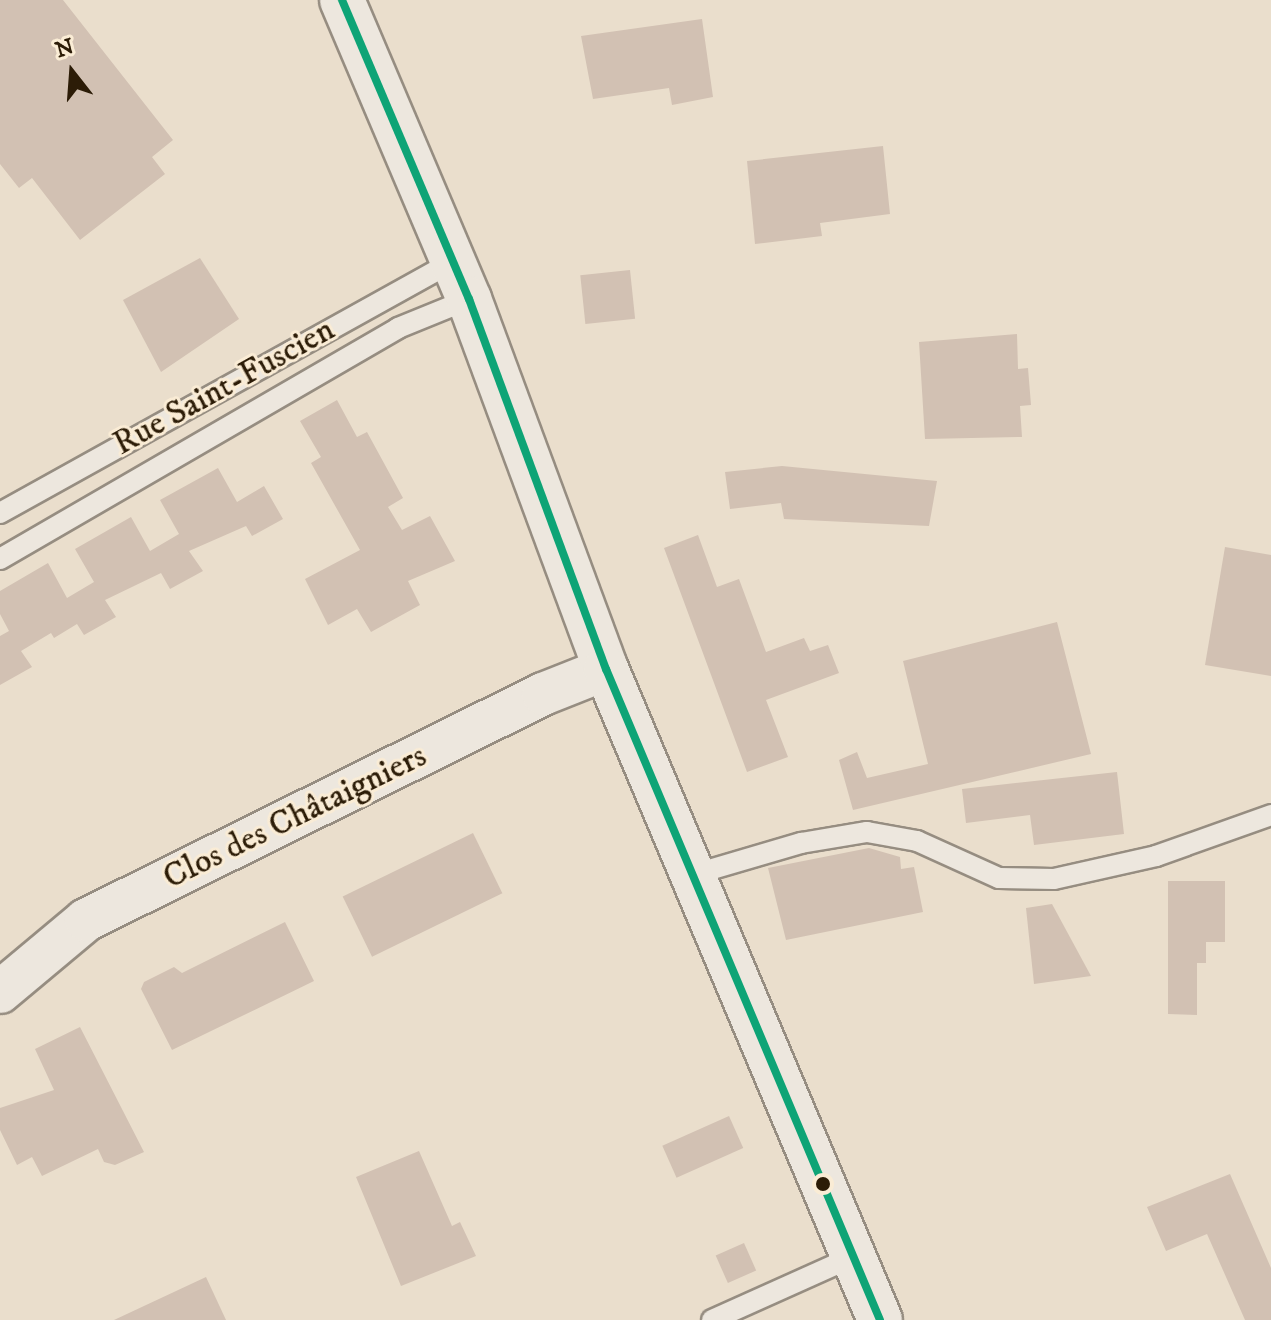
<!DOCTYPE html>
<html>
<head>
<meta charset="utf-8">
<style>
  body { margin:0 }
  #map { position:relative; width:1271px; height:1320px; overflow:hidden; background:#eadecc; font-family:"IM FELL DW Pica",serif }
  div>[style] { position:absolute }
  .building>* { inset:0; background:#d2c1b3; transform-origin:0 0 }
  .roads { filter:drop-shadow(2px 0 #968d81) drop-shadow(-2px 0 #968d81) drop-shadow(0 2px #968d81) drop-shadow(0 -2px #968d81) }
  .service>* { height:20px; margin:-10px; padding:0 10px; transform-origin:10px; border-radius:10px; background:#ede7de }
  .minor>* { height:42px; margin:-21px; padding:0 21px; transform-origin:21px; border-radius:21px; background:#ede7de }
  .secondary>* { height:44px; margin:-22px; padding:0 22px; transform-origin:22px; border-radius:22px; background:#ede7de }
  .bus-1>* { height:8px; margin:-4px; padding:0 4px; transform-origin:4px; border-radius:4px; background:#0ea476 }
  .dots>* { width:22px; height:22px; translate:-50% -50%; box-sizing:border-box; border:4px solid #faecd5; border-radius:50% }
  span { translate:-50% -50%; white-space:nowrap; text-align:center; line-height:1.15; -webkit-text-stroke:6px #faecd5; paint-order:stroke }
  .street-label { font-size:34px; color:#2c1c07 }
  .north { position:absolute; left:32px; top:32px; width:80px; height:80px; -webkit-text-stroke:6px #faecd5; paint-order:stroke; rotate:343deg; font-size:22px; font-weight:700; line-height:32px; text-align:center; color:#2c1c07 }
  .north::after { content:''; display:block; margin:auto; width:28px; height:36px; background:#2c1c07; clip-path:polygon(50% 0,100% 100%,50% 72%,0 100%) }
</style>
</head>
<body>
<div id="map">
  <div class="building">
    <i style="clip-path:polygon(0 0,63px 0,173px 140px,152px 157px,165px 174px,80px 240px,32px 178px,19px 188px,0 164px)"></i>
    <i style="clip-path:polygon(702px 19px,713px 97px,672px 105px,669px 88px,593px 99px,581px 36px)"></i>
    <i style="clip-path:polygon(883px 146px,890px 214px,820px 223px,822px 236px,755px 244px,747px 161px)"></i>
    <i style="clip-path:polygon(200px 258px,239px 319px,161px 372px,123px 300px)"></i>
    <i style="left:630px;top:270px;width:49px;height:50px;rotate:84deg"></i>
    <i style="clip-path:polygon(1017px 334px,1018px 369px,1028px 368px,1031px 405px,1020px 406px,1022px 437px,925px 439px,919px 342px)"></i>
    <i style="clip-path:polygon(337px 400px,357px 437px,367px 432px,403px 498px,388px 507px,402px 530px,430px 516px,455px 561px,408px 581px,420px 605px,371px 632px,357px 609px,328px 625px,305px 579px,360px 550px,311px 463px,321px 457px,300px 421px)"></i>
    <i style="clip-path:polygon(782px 466px,937px 481px,929px 526px,784px 519px,781px 503px,730px 509px,725px 472px)"></i>
    <i style="clip-path:polygon(218px 468px,237px 502px,264px 486px,283px 519px,252px 536px,246px 526px,189px 551px,203px 571px,170px 589px,161px 573px,105px 600px,116px 617px,84px 635px,77px 624px,54px 638px,51px 633px,21px 651px,32px 667px,0 685px,0 636px,9px 631px,0 614px,0 591px,48px 563px,67px 598px,94px 582px,75px 549px,131px 517px,150px 551px,179px 534px,160px 500px)"></i>
    <i style="clip-path:polygon(698px 535px,717px 587px,739px 579px,766px 652px,804px 638px,810px 651px,828px 645px,839px 673px,766px 700px,788px 757px,747px 772px,664px 548px)"></i>
    <i style="clip-path:polygon(1225px 547px,1271px 555px,1271px 676px,1205px 665px)"></i>
    <i style="clip-path:polygon(1057px 622px,1091px 754px,853px 810px,839px 760px,857px 752px,867px 778px,928px 764px,903px 661px)"></i>
    <i style="clip-path:polygon(1117px 772px,1124px 834px,1034px 845px,1030px 815px,966px 823px,962px 789px)"></i>
    <i style="left:473px;top:833px;width:67px;height:145px;rotate:64deg"></i>
    <i style="clip-path:polygon(869px 848px,900px 857px,901px 869px,914px 867px,923px 912px,786px 940px,768px 868px)"></i>
    <i style="clip-path:polygon(1168px 881px,1225px 881px,1225px 942px,1206px 942px,1206px 963px,1197px 963px,1197px 1015px,1168px 1014px)"></i>
    <i style="clip-path:polygon(1052px 904px,1091px 976px,1034px 984px,1026px 908px)"></i>
    <i style="clip-path:polygon(285px 922px,314px 981px,172px 1050px,141px 989px,144px 982px,174px 967px,182px 973px)"></i>
    <i style="clip-path:polygon(80px 1027px,144px 1152px,115px 1165px,104px 1162px,98px 1149px,42px 1176px,32px 1157px,17px 1165px,0 1130px,0 1108px,54px 1090px,35px 1049px)"></i>
    <i style="left:729px;top:1116px;width:35px;height:73px;rotate:66deg"></i>
    <i style="clip-path:polygon(419px 1151px,452px 1226px,460px 1222px,476px 1256px,401px 1286px,356px 1177px)"></i>
    <i style="clip-path:polygon(1230px 1174px,1271px 1268px,1271px 1320px,1245px 1320px,1207px 1234px,1166px 1251px,1147px 1207px)"></i>
    <i style="left:744px;top:1243px;width:30px;height:31px;rotate:66deg"></i>
    <i style="clip-path:polygon(206px 1277px,226px 1320px,114px 1320px)"></i>
  </div>
  <div class="roads">
    <div class="service">
      <i style="left:0;top:513px;width:515px;rotate:-29.05deg"></i>
      <i style="left:0;top:559px;width:460px;rotate:-30.1deg"></i>
      <i style="left:398px;top:328px;width:77px;rotate:-22.2deg"></i>
      <i style="left:692px;top:875px;width:114px;rotate:-16.4deg"></i>
      <i style="left:801px;top:843px;width:67px;rotate:-9.5deg"></i>
      <i style="left:867px;top:832px;width:51px;rotate:10.2deg"></i>
      <i style="left:917px;top:841px;width:90px;rotate:24.3deg"></i>
      <i style="left:999px;top:878px;width:55px;rotate:1deg"></i>
      <i style="left:1054px;top:879px;width:105px;rotate:-12.7deg"></i>
      <i style="left:1156px;top:856px;width:122px;rotate:-19.6deg"></i>
      <i style="left:712px;top:1320px;width:154px;rotate:-24.2deg"></i>
    </div>
    <div class="minor">
      <i style="left:0;top:992px;width:112px;rotate:-39.9deg"></i>
      <i style="left:86px;top:920px;width:510px;rotate:-26.31deg"></i>
      <i style="left:543px;top:694px;width:68px;rotate:-21.6deg"></i>
    </div>
    <div class="secondary">
      <i style="left:342px;top:0;width:325px;rotate:67deg"></i>
      <i style="left:469px;top:299px;width:395px;rotate:69.7deg"></i>
      <i style="left:606px;top:669px;width:706px;rotate:67.17deg"></i>
    </div>
  </div>
  <div class="bus-1">
    <i style="left:342px;top:0;width:325px;rotate:67deg"></i>
    <i style="left:469px;top:299px;width:395px;rotate:69.7deg"></i>
    <i style="left:606px;top:669px;width:706px;rotate:67.17deg"></i>
  </div>
  <div class="dots">
    <i style="left:823px;top:1184px;background:#2c1c07"></i>
  </div>
  <div class="street-label">
    <span style="left:224px;top:387px;rotate:-29deg">Rue Saint-Fuscien</span>
    <span style="left:295px;top:817px;rotate:-26deg">Clos des Châtaigniers</span>
  </div>
  <div class="north">N</div>
</div>
</body>
</html>
